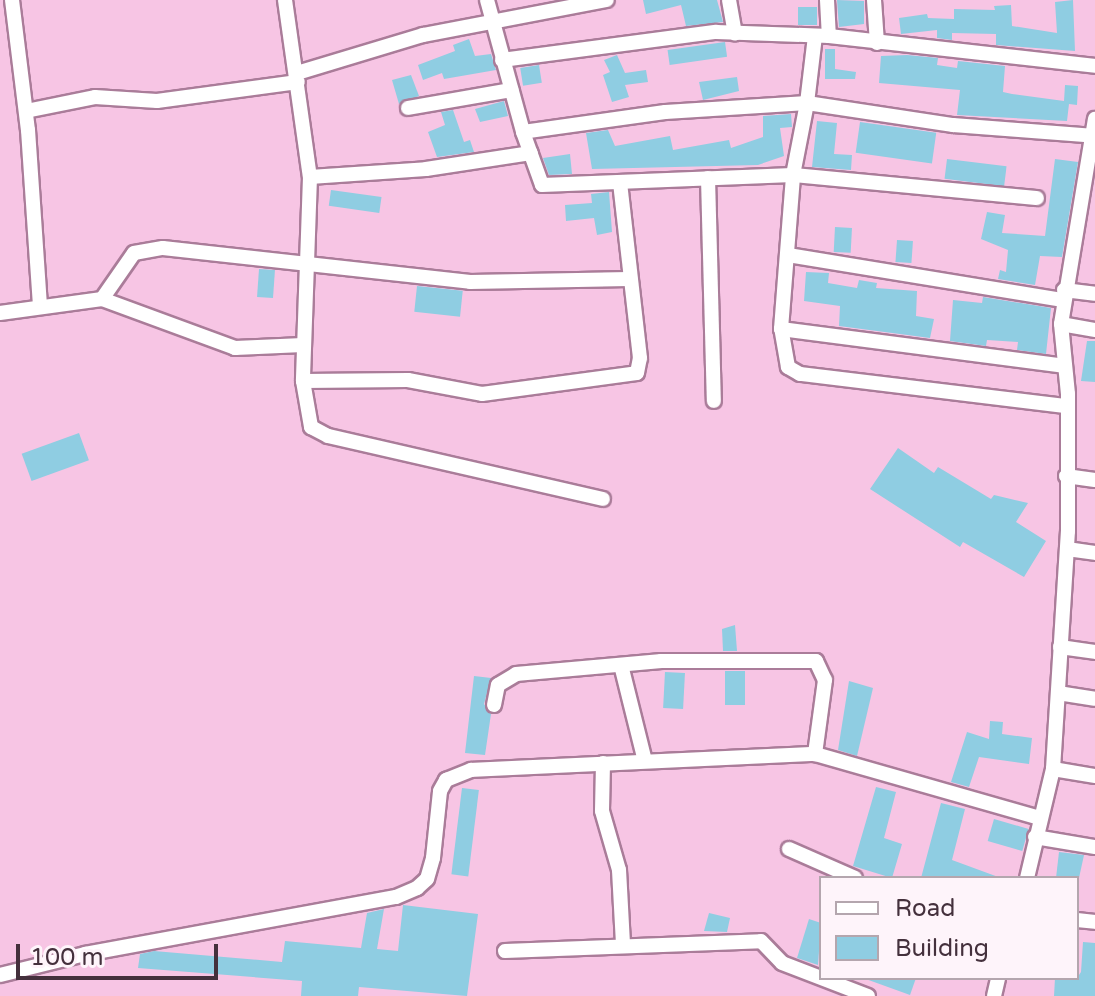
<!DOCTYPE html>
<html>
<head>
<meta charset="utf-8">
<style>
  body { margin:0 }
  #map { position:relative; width:1095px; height:996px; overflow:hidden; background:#f7c5e4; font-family:"Varela Round",sans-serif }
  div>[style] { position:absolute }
  .building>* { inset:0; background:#8fcde2; transform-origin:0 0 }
  .roads { filter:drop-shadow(2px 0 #aa7c99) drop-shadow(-2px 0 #aa7c99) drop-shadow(0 2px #aa7c99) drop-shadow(0 -2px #aa7c99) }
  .street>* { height:14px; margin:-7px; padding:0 7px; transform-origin:7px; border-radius:7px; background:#fff }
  span { translate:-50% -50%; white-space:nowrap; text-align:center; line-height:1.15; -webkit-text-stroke:6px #fef4fa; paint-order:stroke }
  .legend { position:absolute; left:819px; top:876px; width:260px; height:104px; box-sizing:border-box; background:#fef4fa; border:2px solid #b4a6ae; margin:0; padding:10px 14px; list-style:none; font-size:24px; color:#44303c }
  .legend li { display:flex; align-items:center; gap:16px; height:40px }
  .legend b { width:40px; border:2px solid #b4a6ae }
  .scale { position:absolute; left:16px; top:944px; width:202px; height:36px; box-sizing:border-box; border:4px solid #44303c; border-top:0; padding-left:10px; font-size:24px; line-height:28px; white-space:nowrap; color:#44303c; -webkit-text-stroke:6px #fef4fa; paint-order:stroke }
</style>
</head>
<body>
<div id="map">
  <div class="building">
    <i style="clip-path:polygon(643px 0,717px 0,723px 22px,686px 26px,681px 5px,646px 14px)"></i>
    <i style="clip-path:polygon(837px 0,864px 1px,864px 24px,839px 27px)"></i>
    <i style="clip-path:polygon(1073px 0,1075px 51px,996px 45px,996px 34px,952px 33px,952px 40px,937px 38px,937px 30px,901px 34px,899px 18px,927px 14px,928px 18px,954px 19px,954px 9px,995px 10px,994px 6px,1011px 5px,1012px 26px,1057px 33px,1055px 2px)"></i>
    <i style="left:798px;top:7px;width:19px;height:18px"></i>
    <i style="clip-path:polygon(469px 39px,475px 56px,491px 54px,496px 70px,444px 79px,442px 73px,423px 80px,418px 65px,455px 51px,453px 45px)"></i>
    <i style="left:725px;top:42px;width:15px;height:58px;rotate:82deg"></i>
    <i style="clip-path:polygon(825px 49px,835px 49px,835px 69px,856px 72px,855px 79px,825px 79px)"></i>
    <i style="clip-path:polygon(617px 55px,625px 73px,646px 70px,648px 82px,625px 85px,629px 97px,612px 102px,603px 75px,610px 72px,604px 60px)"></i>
    <i style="clip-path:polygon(907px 55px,938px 58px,937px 65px,957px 68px,958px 61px,1005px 66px,1003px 92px,1012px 94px,1064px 101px,1065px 85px,1078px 86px,1077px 105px,1069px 104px,1067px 121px,957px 115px,960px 90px,879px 83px,881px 56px)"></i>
    <i style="left:539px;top:65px;width:18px;height:19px;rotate:81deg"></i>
    <i style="clip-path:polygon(411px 75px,419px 96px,399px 104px,392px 80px)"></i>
    <i style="clip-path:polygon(737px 77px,739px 91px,703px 100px,699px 82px)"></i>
    <i style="clip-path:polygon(504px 101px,508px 116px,480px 122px,475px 109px)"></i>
    <i style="clip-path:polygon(453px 110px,464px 142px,470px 140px,474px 152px,437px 157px,428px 132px,445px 125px,441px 112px)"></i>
    <i style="clip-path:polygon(791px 114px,792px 127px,780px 128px,784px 156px,758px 165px,592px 169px,586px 133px,608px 130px,615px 146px,670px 136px,673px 150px,729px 140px,731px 148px,763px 137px,763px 116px)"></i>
    <i style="clip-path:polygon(817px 121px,837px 123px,834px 154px,852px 155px,851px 170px,812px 167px)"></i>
    <i style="left:860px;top:122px;width:77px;height:31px;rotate:8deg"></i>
    <i style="clip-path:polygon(570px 154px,572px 174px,549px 175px,543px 158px)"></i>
    <i style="left:947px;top:159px;width:60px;height:20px;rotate:7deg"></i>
    <i style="clip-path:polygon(1055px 159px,1078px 162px,1062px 257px,1040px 256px,1035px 285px,998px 279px,1000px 270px,1006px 272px,1008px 250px,981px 239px,987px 212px,1005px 215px,1002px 233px,1045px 236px)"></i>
    <i style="left:331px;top:190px;width:51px;height:16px;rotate:8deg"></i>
    <i style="clip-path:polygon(609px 192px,612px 232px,597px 235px,594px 218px,566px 221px,565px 205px,592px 203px,591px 194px)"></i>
    <i style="left:835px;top:227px;width:17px;height:25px;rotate:3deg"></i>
    <i style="left:897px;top:240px;width:16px;height:22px;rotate:4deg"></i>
    <i style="left:259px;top:269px;width:16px;height:28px;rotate:4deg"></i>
    <i style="clip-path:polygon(806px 272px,829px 273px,828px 283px,857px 288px,859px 280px,877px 283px,876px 288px,917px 291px,916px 316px,934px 319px,930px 338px,839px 326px,840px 306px,804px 301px)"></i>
    <i style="left:417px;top:286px;width:46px;height:26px;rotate:6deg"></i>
    <i style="clip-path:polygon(983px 297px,1051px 308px,1046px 354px,1017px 350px,1018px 342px,987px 340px,986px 346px,950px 341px,953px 300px,982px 303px)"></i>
    <i style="clip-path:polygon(1087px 341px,1095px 341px,1095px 382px,1081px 381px)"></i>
    <i style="left:79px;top:433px;width:29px;height:61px;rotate:70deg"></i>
    <i style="clip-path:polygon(898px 448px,934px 473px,938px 467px,991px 499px,994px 495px,1028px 503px,1016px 522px,1046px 541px,1024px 577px,963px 542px,960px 547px,870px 489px)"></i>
    <i style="clip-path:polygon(735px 625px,737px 651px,723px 651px,722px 629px)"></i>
    <i style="left:725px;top:671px;width:20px;height:34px"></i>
    <i style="left:665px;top:672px;width:20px;height:36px;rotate:3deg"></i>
    <i style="clip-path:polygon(474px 676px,491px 678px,484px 704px,491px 714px,485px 755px,465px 753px)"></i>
    <i style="clip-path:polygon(849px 681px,873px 688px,857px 756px,838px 750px)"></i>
    <i style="clip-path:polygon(990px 721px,1003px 722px,1002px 734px,1032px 738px,1029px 764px,979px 757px,969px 787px,951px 782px,967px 732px,989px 739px)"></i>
    <i style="clip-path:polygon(876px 787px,896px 792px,884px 838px,902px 844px,892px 878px,853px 866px)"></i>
    <i style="left:462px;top:788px;width:17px;height:87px;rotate:7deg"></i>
    <i style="clip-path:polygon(941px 803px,965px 809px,952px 860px,1001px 878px,921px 878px)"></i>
    <i style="left:994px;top:819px;width:36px;height:23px;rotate:16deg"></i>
    <i style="clip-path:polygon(1059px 852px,1084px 855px,1079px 878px,1056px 878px)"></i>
    <i style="clip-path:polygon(403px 905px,478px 914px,467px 996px,359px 987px,358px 996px,301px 996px,302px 981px,138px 968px,140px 954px,154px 951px,282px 962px,285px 941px,361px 948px,367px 913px,384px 909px,377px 949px,398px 951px)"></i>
    <i style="clip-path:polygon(709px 913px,730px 918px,727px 932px,704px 931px)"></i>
    <i style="clip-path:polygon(809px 919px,821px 923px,818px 965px,797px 958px)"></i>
    <i style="clip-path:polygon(1083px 942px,1095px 943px,1095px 996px,1054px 996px,1055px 978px,1077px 978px,1081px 972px)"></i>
    <i style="clip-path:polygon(863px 978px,916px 978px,910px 995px)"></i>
  </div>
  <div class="roads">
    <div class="street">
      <i style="left:12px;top:0;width:131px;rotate:83deg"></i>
      <i style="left:28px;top:130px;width:176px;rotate:86.1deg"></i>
      <i style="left:285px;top:0;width:179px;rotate:82deg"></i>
      <i style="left:310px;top:177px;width:116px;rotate:-3.9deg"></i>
      <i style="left:426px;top:169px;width:106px;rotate:-8.7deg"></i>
      <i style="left:487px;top:0;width:137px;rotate:74.7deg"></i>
      <i style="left:729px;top:0;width:34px;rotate:80deg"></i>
      <i style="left:827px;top:0;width:36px;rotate:87deg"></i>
      <i style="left:874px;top:0;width:43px;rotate:86deg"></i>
      <i style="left:815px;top:36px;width:67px;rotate:96.8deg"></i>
      <i style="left:807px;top:103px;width:142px;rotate:176.4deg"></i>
      <i style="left:665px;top:112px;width:143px;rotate:172deg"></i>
      <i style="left:523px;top:132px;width:56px;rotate:70.3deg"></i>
      <i style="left:542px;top:185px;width:251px;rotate:-2.3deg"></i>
      <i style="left:793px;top:175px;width:245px;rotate:5.4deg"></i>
      <i style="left:502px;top:60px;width:216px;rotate:-7.5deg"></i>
      <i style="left:716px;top:32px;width:113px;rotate:2deg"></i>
      <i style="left:829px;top:36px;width:268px;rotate:6.4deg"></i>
      <i style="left:297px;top:73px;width:132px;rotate:-16.8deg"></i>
      <i style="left:423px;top:35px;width:187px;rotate:-10.8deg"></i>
      <i style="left:408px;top:108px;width:105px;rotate:-9.9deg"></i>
      <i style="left:26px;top:111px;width:70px;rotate:-11.5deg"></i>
      <i style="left:95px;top:97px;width:62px;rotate:3.7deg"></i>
      <i style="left:157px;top:101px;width:142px;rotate:-7.7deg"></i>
      <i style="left:310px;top:177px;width:204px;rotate:92deg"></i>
      <i style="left:303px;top:381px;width:47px;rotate:80.1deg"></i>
      <i style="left:311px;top:427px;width:19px;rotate:28deg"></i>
      <i style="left:328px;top:436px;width:282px;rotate:12.9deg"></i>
      <i style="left:708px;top:178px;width:223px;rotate:88.5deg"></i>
      <i style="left:788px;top:255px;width:279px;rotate:9.3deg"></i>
      <i style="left:1064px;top:290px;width:31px;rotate:7deg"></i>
      <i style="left:102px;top:299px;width:56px;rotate:-55.2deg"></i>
      <i style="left:134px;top:253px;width:29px;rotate:-10deg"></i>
      <i style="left:163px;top:248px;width:309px;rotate:6.3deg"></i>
      <i style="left:470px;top:282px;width:159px;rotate:-1.1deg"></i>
      <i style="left:0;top:313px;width:103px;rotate:-7.8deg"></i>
      <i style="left:102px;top:299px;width:142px;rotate:20.2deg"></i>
      <i style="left:235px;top:348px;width:68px;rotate:-2.5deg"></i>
      <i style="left:1061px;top:324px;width:35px;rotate:10deg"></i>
      <i style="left:781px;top:329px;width:285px;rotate:7.4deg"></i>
      <i style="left:303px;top:381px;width:105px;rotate:-0.5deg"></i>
      <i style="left:408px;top:380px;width:75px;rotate:10.7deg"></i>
      <i style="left:482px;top:394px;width:156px;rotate:-7.7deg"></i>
      <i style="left:637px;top:373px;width:15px;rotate:-79deg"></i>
      <i style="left:640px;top:358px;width:177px;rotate:-96.5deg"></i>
      <i style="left:1065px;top:406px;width:267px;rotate:-173.1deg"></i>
      <i style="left:800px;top:374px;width:14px;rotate:-150deg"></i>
      <i style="left:788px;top:367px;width:39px;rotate:-100deg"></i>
      <i style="left:781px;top:329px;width:154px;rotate:-85.5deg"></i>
      <i style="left:793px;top:175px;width:73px;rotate:-79deg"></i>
      <i style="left:807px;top:103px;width:148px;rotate:8.6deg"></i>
      <i style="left:953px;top:125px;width:142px;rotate:4.4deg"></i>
      <i style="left:1066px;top:476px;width:29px;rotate:8deg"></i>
      <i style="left:1067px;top:549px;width:28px;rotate:8deg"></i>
      <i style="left:1060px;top:647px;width:35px;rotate:8deg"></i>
      <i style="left:621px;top:665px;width:99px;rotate:76deg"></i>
      <i style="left:1058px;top:693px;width:37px;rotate:9deg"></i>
      <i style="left:494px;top:705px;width:20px;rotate:-79deg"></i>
      <i style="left:498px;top:685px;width:21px;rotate:-31deg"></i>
      <i style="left:516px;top:674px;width:146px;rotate:-5.1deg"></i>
      <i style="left:661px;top:661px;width:155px"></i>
      <i style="left:816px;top:661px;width:21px;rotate:65deg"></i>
      <i style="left:825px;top:680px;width:75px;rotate:97.7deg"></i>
      <i style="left:603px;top:763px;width:48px;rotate:91.2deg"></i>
      <i style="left:602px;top:811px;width:61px;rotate:73.9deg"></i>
      <i style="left:619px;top:870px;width:73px;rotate:86.9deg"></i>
      <i style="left:1053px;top:769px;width:43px;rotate:9.5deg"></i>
      <i style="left:1035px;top:837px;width:61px;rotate:9.5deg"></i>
      <i style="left:789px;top:849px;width:72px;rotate:23.7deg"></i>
      <i style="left:1027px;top:878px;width:112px;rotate:-76.6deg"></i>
      <i style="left:1053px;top:769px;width:238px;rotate:-86.4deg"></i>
      <i style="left:1068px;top:531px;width:137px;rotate:-90deg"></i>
      <i style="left:1068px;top:394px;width:70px;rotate:-95.7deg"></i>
      <i style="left:1061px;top:324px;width:208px;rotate:-80.6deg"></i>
      <i style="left:1077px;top:920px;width:18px;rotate:6deg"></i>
      <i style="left:505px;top:951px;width:256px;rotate:-2.2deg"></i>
      <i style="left:761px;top:941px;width:30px;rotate:46deg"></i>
      <i style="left:782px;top:963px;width:92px;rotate:21deg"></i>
      <i style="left:0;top:975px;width:88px;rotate:-13.9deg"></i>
      <i style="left:85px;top:954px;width:316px;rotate:-10.4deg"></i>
      <i style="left:396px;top:897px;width:23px;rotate:-23deg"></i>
      <i style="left:417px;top:888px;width:13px;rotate:-42deg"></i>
      <i style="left:427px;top:879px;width:22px;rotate:-74deg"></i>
      <i style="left:433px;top:858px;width:67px;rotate:-84deg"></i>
      <i style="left:440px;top:791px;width:13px;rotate:-61deg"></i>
      <i style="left:446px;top:780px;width:27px;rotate:-22deg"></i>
      <i style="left:471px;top:770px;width:344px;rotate:-2.7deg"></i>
      <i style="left:815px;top:754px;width:234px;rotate:15.9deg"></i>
      <i style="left:994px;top:996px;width:18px;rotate:-77deg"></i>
    </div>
  </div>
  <ul class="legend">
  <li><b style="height:10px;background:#fff"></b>Road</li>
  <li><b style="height:22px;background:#8fcde2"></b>Building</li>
  </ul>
  <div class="scale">100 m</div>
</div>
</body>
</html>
